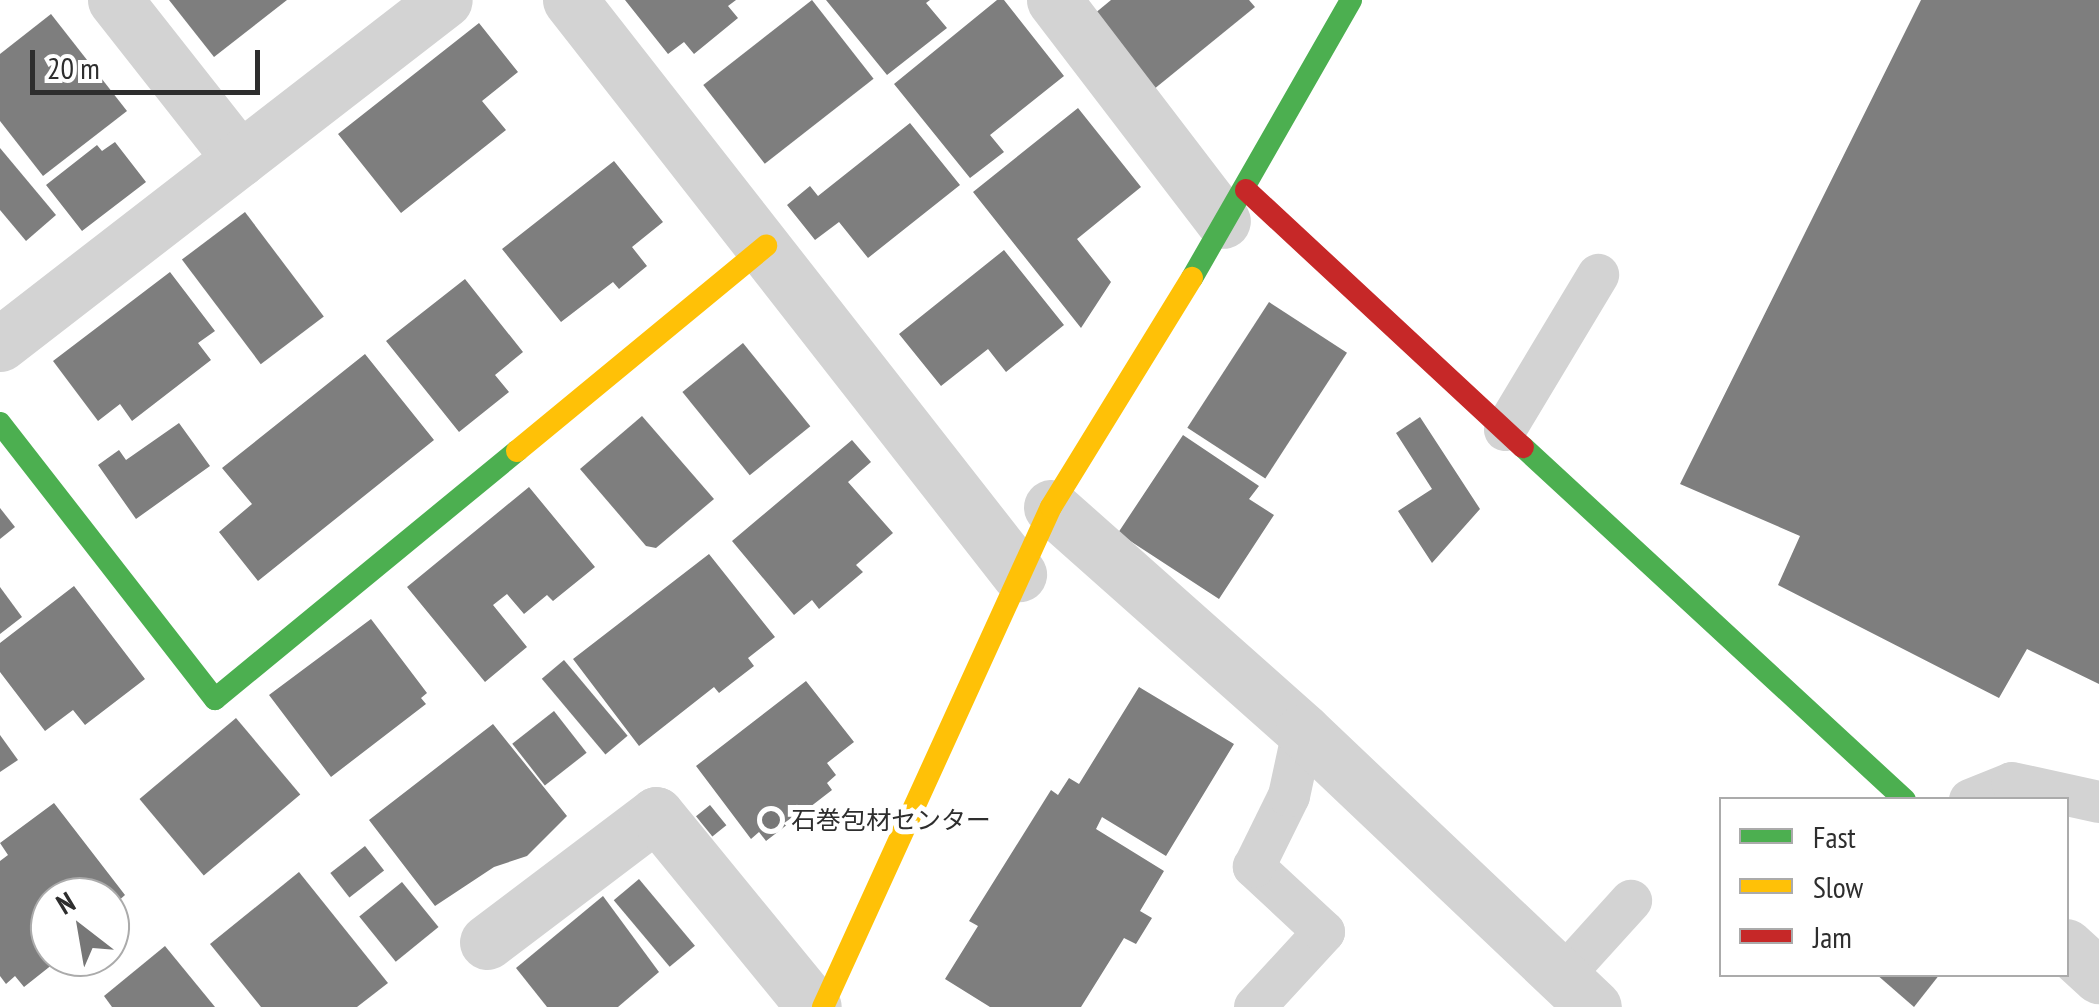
<!DOCTYPE html>
<html>
<head>
<meta charset="utf-8">
<style>
  body { margin:0 }
  #map { position:relative; width:2099px; height:1007px; overflow:hidden; background:#fff; font-family:"PT Sans Narrow","Noto Sans JP",sans-serif }
  div>[style] { position:absolute }
  .building>* { inset:0; background:#7e7e7e; transform-origin:0 0 }
  .lane>* { height:42px; margin:-21px; padding:0 21px; transform-origin:21px; border-radius:21px; background:#d3d3d3 }
  .street>* { height:55px; margin:-27.5px; padding:0 27.5px; transform-origin:27.5px; border-radius:27.5px; background:#d3d3d3 }
  .fast>* { height:22px; margin:-11px; padding:0 11px; transform-origin:11px; border-radius:11px; background:#4caf50 }
  .slow>* { height:22px; margin:-11px; padding:0 11px; transform-origin:11px; border-radius:11px; background:#ffc107 }
  .jam>* { height:22px; margin:-11px; padding:0 11px; transform-origin:11px; border-radius:11px; background:#c62828 }
  .dots>* { width:28px; height:28px; translate:-50% -50%; box-sizing:border-box; border:5px solid #fff; border-radius:50% }
  span { translate:-50% -50%; white-space:nowrap; text-align:center; line-height:1.15; -webkit-text-stroke:10px #fff; paint-order:stroke }
  .poi-label { font-size:25px; color:#2e2e2e }
  .left { translate:0 -50%; text-align:left }
  .legend { position:absolute; left:1719px; top:797px; width:350px; height:180px; box-sizing:border-box; background:#fff; border:2px solid #ababab; margin:0; padding:12px 18px; list-style:none; font-size:30px; color:#2e2e2e }
  .legend li { display:flex; align-items:center; gap:20px; height:50px }
  .legend b { width:50px; border:2px solid #ababab }
  .north { position:absolute; left:30px; top:877px; width:100px; height:100px; box-sizing:border-box; background:#fff; border:2px solid #ababab; border-radius:50%; rotate:329deg; font-size:28px; font-weight:700; line-height:40px; text-align:center; color:#2e2e2e }
  .north::after { content:''; display:block; margin:auto; width:35px; height:45px; background:#777; clip-path:polygon(50% 0,100% 100%,50% 72%,0 100%) }
  .scale { position:absolute; left:30px; top:50px; width:230px; height:45px; box-sizing:border-box; border:5px solid #2e2e2e; border-top:0; padding-left:12px; font-size:30px; line-height:35px; white-space:nowrap; color:#2e2e2e; -webkit-text-stroke:8px #fff; paint-order:stroke }
</style>
</head>
<body>
<div id="map">
  <div class="building">
    <i style="clip-path:polygon(169px 0,287px 0,214px 57px)"></i>
    <i style="clip-path:polygon(625px 0,736px 0,728px 6px,738px 18px,694px 54px,684px 42px,668px 54px)"></i>
    <i style="left:812px;top:0;width:100px;height:138px;rotate:52deg"></i>
    <i style="clip-path:polygon(826px 0,930px 0,926px 3px,947px 28px,887px 75px)"></i>
    <i style="clip-path:polygon(997px 0,1004px 0,1064px 76px,990px 135px,1004px 152px,970px 178px,894px 84px)"></i>
    <i style="clip-path:polygon(1111px 0,1249px 0,1255px 7px,1148px 94px,1088px 19px)"></i>
    <i style="clip-path:polygon(1921px 0,2099px 0,2099px 684px,2027px 649px,1999px 698px,1778px 585px,1800px 536px,1680px 484px)"></i>
    <i style="clip-path:polygon(51px 14px,127px 111px,43px 176px,0 121px,0 54px)"></i>
    <i style="clip-path:polygon(479px 23px,518px 72px,482px 101px,506px 130px,401px 213px,338px 134px)"></i>
    <i style="clip-path:polygon(1078px 108px,1141px 187px,1077px 239px,1111px 282px,1081px 328px,973px 192px)"></i>
    <i style="clip-path:polygon(910px 123px,960px 185px,868px 258px,839px 222px,815px 240px,787px 205px,810px 186px,818px 196px)"></i>
    <i style="clip-path:polygon(115px 142px,146px 182px,82px 231px,46px 185px,97px 145px,102px 151px)"></i>
    <i style="clip-path:polygon(0 148px,56px 215px,26px 241px,0 210px)"></i>
    <i style="clip-path:polygon(614px 161px,663px 222px,632px 247px,647px 266px,619px 289px,613px 282px,561px 322px,502px 249px)"></i>
    <i style="left:245px;top:212px;width:131px;height:79px;rotate:53deg"></i>
    <i style="clip-path:polygon(1004px 250px,1064px 325px,1006px 372px,988px 349px,941px 386px,899px 334px)"></i>
    <i style="clip-path:polygon(170px 272px,215px 331px,198px 343px,211px 360px,132px 421px,120px 404px,98px 421px,53px 361px)"></i>
    <i style="clip-path:polygon(465px 279px,523px 352px,495px 375px,509px 392px,459px 432px,386px 341px)"></i>
    <i style="left:1269px;top:302px;width:93px;height:150px;rotate:33deg"></i>
    <i style="left:743px;top:343px;width:107px;height:78px;rotate:51deg"></i>
    <i style="clip-path:polygon(365px 354px,434px 440px,258px 581px,219px 532px,252px 504px,222px 468px)"></i>
    <i style="clip-path:polygon(642px 416px,714px 499px,656px 548px,646px 546px,580px 469px)"></i>
    <i style="clip-path:polygon(1420px 417px,1480px 509px,1432px 563px,1398px 511px,1432px 489px,1396px 433px)"></i>
    <i style="clip-path:polygon(179px 423px,210px 466px,136px 519px,98px 465px,119px 450px,126px 460px)"></i>
    <i style="clip-path:polygon(1183px 435px,1259px 486px,1249px 499px,1274px 515px,1219px 599px,1118px 533px)"></i>
    <i style="clip-path:polygon(852px 440px,871px 462px,848px 482px,893px 533px,856px 565px,863px 572px,819px 609px,812px 600px,794px 615px,732px 541px)"></i>
    <i style="clip-path:polygon(529px 487px,595px 567px,553px 601px,547px 595px,524px 614px,507px 594px,493px 605px,527px 647px,485px 682px,407px 587px)"></i>
    <i style="clip-path:polygon(0 508px,15px 527px,0 539px)"></i>
    <i style="clip-path:polygon(709px 554px,775px 637px,748px 658px,754px 666px,719px 693px,714px 687px,639px 746px,573px 659px)"></i>
    <i style="clip-path:polygon(74px 586px,145px 679px,85px 725px,73px 710px,45px 731px,0 672px,0 643px)"></i>
    <i style="clip-path:polygon(0 587px,22px 617px,0 634px)"></i>
    <i style="clip-path:polygon(371px 619px,427px 693px,421px 698px,426px 704px,331px 777px,269px 695px)"></i>
    <i style="left:564px;top:660px;width:99px;height:29px;rotate:50deg"></i>
    <i style="clip-path:polygon(806px 681px,854px 742px,827px 763px,836px 775px,827px 783px,832px 790px,766px 841px,759px 832px,751px 839px,696px 766px)"></i>
    <i style="clip-path:polygon(1139px 687px,1234px 744px,1166px 856px,1102px 817px,1096px 829px,1164px 871px,1140px 911px,1152px 918px,1136px 944px,1124px 938px,1081px 1007px,990px 1007px,945px 979px,978px 926px,969px 921px,1051px 790px,1058px 795px,1069px 778px,1079px 784px)"></i>
    <i style="left:554px;top:711px;width:53px;height:53px;rotate:52deg"></i>
    <i style="left:236px;top:718px;width:100px;height:126px;rotate:50deg"></i>
    <i style="clip-path:polygon(493px 724px,567px 816px,527px 856px,494px 867px,435px 906px,369px 820px)"></i>
    <i style="clip-path:polygon(0 735px,18px 760px,0 772px)"></i>
    <i style="clip-path:polygon(54px 803px,125px 895px,116px 903px,128px 920px,110px 934px,110px 897px,50px 897px,46px 955px,53px 964px,24px 987px,15px 976px,6px 984px,0 976px,0 861px,8px 855px,0 843px)"></i>
    <i style="left:710px;top:805px;width:26px;height:18px;rotate:51deg"></i>
    <i style="left:365px;top:846px;width:31px;height:44px;rotate:52deg"></i>
    <i style="clip-path:polygon(299px 872px,388px 983px,357px 1007px,261px 1007px,210px 944px)"></i>
    <i style="left:639px;top:879px;width:87px;height:33px;rotate:50deg"></i>
    <i style="left:402px;top:882px;width:58px;height:55px;rotate:51deg"></i>
    <i style="clip-path:polygon(603px 896px,659px 972px,618px 1007px,547px 1007px,516px 968px)"></i>
    <i style="clip-path:polygon(165px 946px,215px 1007px,112px 1007px,104px 996px)"></i>
    <i style="clip-path:polygon(1876px 974px,1940px 974px,1914px 1007px)"></i>
  </div>
  <div class="lane">
    <i style="left:1505px;top:430px;width:181px;rotate:-59deg"></i>
    <i style="left:1970px;top:800px;width:45px;rotate:-22deg"></i>
    <i style="left:2012px;top:783px;width:89px;rotate:12.3deg"></i>
    <i style="left:1562px;top:977px;width:103px;rotate:-47.8deg"></i>
    <i style="left:1255px;top:1007px;width:102px;rotate:-47.4deg"></i>
    <i style="left:1324px;top:932px;width:96px;rotate:-137.1deg"></i>
    <i style="left:1254px;top:867px;width:79px;rotate:-63.8deg"></i>
    <i style="left:1289px;top:796px;width:66px;rotate:-77.8deg"></i>
  </div>
  <div class="street">
    <i style="left:115px;top:0;width:202px;rotate:51.8deg"></i>
    <i style="left:570px;top:0;width:729px;rotate:51.97deg"></i>
    <i style="left:1054px;top:0;width:278px;rotate:52.6deg"></i>
    <i style="left:0;top:344px;width:562px;rotate:-37.71deg"></i>
    <i style="left:1051px;top:507px;width:337px;rotate:41.6deg"></i>
    <i style="left:1303px;top:731px;width:401px;rotate:43.5deg"></i>
    <i style="left:487px;top:942px;width:212px;rotate:-37.1deg"></i>
    <i style="left:656px;top:814px;width:249px;rotate:50.7deg"></i>
    <i style="left:2066px;top:946px;width:45px;rotate:42.3deg"></i>
  </div>
  <div class="fast">
    <i style="left:1192px;top:278px;width:320px;rotate:-60.2deg"></i>
    <i style="left:0;top:423px;width:350px;rotate:52.1deg"></i>
    <i style="left:215px;top:699px;width:391px;rotate:-39.4deg"></i>
    <i style="left:1523px;top:447px;width:520px;rotate:42.74deg"></i>
  </div>
  <div class="slow">
    <i style="left:517px;top:451px;width:323px;rotate:-39.5deg"></i>
    <i style="left:823px;top:1007px;width:550px;rotate:-65.49deg"></i>
    <i style="left:1051px;top:507px;width:269px;rotate:-58.4deg"></i>
  </div>
  <div class="jam">
    <i style="left:1246px;top:190px;width:378px;rotate:42.9deg"></i>
  </div>
  <div class="dots">
    <i style="left:771px;top:820px;background:#777"></i>
  </div>
  <div class="poi-label">
    <span class="left" style="left:791px;top:820px">石巻包材センター</span>
  </div>
  <ul class="legend">
  <li><b style="height:12px;background:#4caf50"></b>Fast</li>
  <li><b style="height:12px;background:#ffc107"></b>Slow</li>
  <li><b style="height:12px;background:#c62828"></b>Jam</li>
  </ul>
  <div class="north">N</div>
  <div class="scale">20 m</div>
</div>
</body>
</html>
